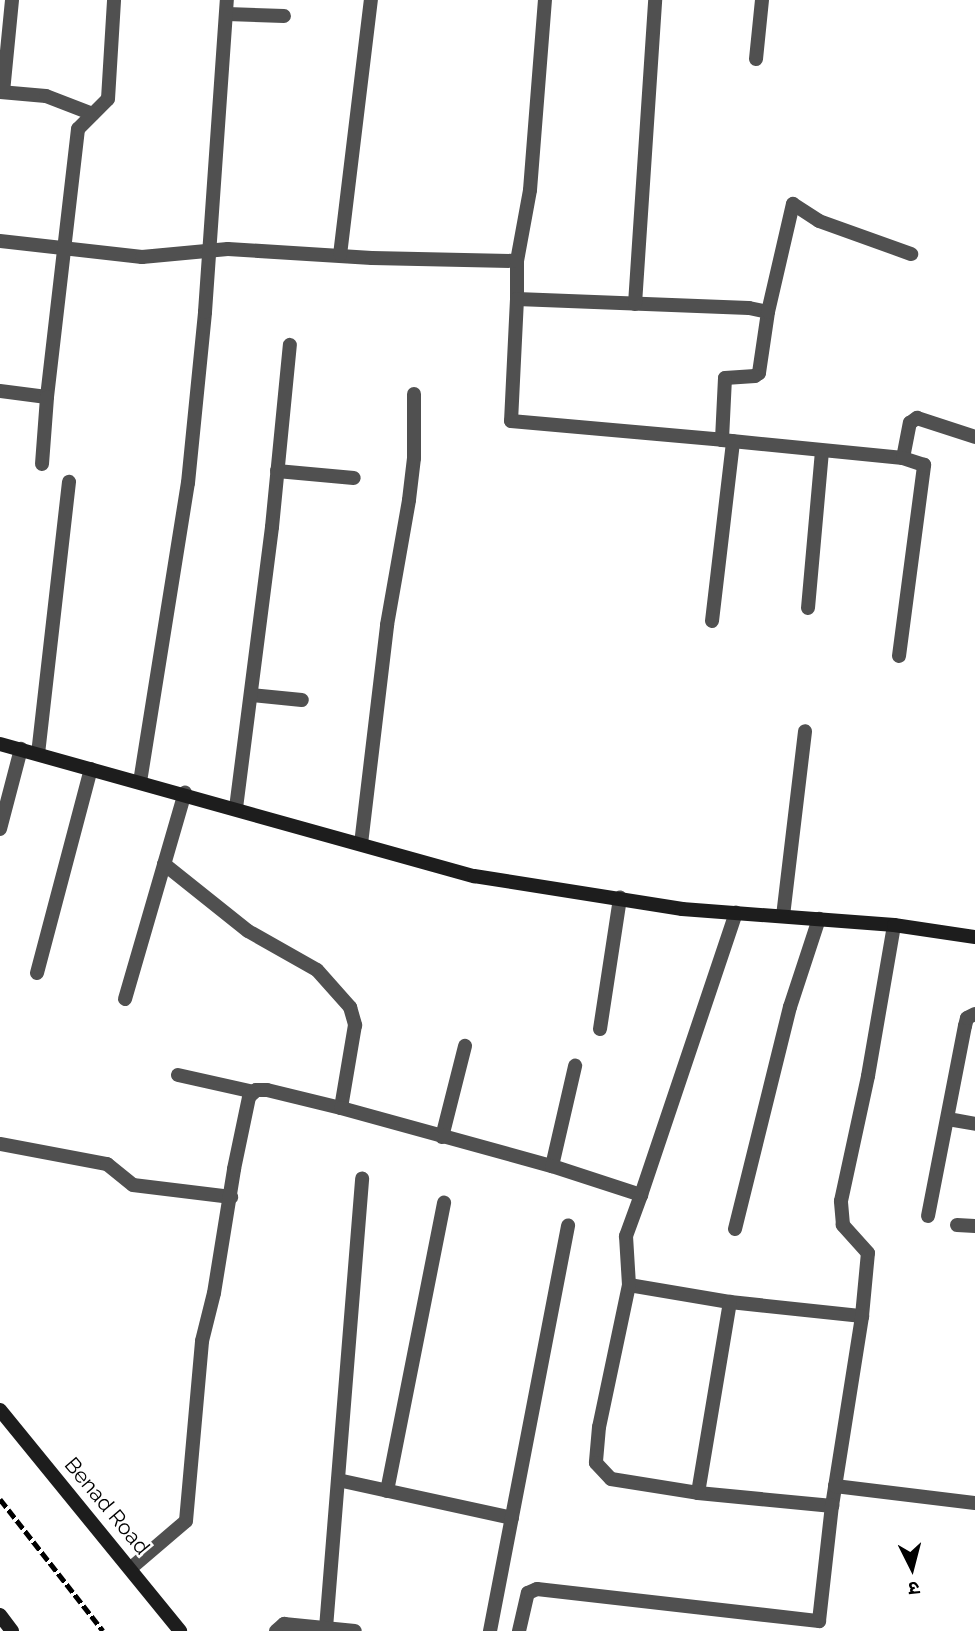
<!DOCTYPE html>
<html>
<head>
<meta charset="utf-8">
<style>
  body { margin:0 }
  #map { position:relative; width:975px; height:1631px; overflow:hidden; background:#fff; font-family:Raleway,"Noto Sans Devanagari",sans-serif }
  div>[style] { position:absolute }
  .street>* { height:14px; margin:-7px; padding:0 7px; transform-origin:7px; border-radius:7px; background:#505050 }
  .secondary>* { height:14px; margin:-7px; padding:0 7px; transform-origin:7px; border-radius:7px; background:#1d1d1d }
  .rail>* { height:5px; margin-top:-2.5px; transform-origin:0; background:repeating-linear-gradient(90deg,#000 0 10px,transparent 0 13.5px) }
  span { translate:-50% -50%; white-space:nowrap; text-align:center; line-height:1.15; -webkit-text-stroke:5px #fff; paint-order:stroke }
  .street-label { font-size:21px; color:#000 }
  .north { position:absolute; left:877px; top:1533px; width:70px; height:70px; -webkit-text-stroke:5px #fff; paint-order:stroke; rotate:174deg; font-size:19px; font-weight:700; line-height:28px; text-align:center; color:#000 }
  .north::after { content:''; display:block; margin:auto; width:24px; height:32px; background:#000; clip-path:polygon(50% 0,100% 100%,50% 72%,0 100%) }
</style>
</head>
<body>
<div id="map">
  <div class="street">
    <i style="left:227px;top:14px;width:57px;rotate:2deg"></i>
    <i style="left:756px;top:59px;width:59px;rotate:-84.2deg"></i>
    <i style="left:0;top:92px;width:46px;rotate:5deg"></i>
    <i style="left:46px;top:96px;width:50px;rotate:21deg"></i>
    <i style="left:3px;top:92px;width:92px;rotate:-84.4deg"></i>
    <i style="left:0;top:241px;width:143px;rotate:6.4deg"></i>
    <i style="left:142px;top:257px;width:86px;rotate:-5.3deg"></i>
    <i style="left:228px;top:249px;width:144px;rotate:3.6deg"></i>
    <i style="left:372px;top:258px;width:145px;rotate:1.2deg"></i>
    <i style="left:517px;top:261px;width:38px;rotate:90deg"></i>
    <i style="left:517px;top:299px;width:232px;rotate:2.2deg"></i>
    <i style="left:749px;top:308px;width:19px;rotate:12deg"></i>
    <i style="left:768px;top:312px;width:62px;rotate:98.4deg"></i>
    <i style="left:759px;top:373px;width:5px;rotate:143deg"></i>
    <i style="left:755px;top:376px;width:30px;rotate:176deg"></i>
    <i style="left:725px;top:378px;width:62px;rotate:92.8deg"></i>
    <i style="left:722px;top:440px;width:182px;rotate:5.7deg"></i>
    <i style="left:903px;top:458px;width:36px;rotate:-79deg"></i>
    <i style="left:910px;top:423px;width:9px;rotate:-36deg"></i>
    <i style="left:917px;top:418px;width:61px;rotate:18.1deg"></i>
    <i style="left:340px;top:255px;width:257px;rotate:-83.1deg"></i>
    <i style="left:517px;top:261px;width:72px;rotate:-79.6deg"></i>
    <i style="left:530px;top:190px;width:191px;rotate:-85.5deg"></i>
    <i style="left:517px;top:299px;width:122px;rotate:92.8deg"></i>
    <i style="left:511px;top:421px;width:212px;rotate:5.1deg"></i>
    <i style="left:635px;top:304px;width:305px;rotate:-86.2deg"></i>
    <i style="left:768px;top:312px;width:111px;rotate:-77deg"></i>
    <i style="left:793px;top:204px;width:31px;rotate:33deg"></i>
    <i style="left:819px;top:221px;width:98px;rotate:19.7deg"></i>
    <i style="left:0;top:391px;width:47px;rotate:7.3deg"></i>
    <i style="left:47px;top:397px;width:270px;rotate:-83.4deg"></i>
    <i style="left:78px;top:129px;width:42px;rotate:-45deg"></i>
    <i style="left:108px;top:99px;width:99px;rotate:-86.5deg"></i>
    <i style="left:42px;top:464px;width:67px;rotate:-85.7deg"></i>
    <i style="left:277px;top:471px;width:77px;rotate:5.2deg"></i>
    <i style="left:808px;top:608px;width:158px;rotate:-84.9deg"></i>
    <i style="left:712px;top:621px;width:181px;rotate:-83.3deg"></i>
    <i style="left:899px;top:656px;width:193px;rotate:-82.5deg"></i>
    <i style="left:924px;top:465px;width:22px;rotate:-162deg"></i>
    <i style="left:251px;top:695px;width:51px;rotate:5.6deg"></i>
    <i style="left:38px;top:754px;width:274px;rotate:-83.5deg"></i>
    <i style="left:140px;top:782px;width:303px;rotate:-80.9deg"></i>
    <i style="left:188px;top:483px;width:172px;rotate:-84.3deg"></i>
    <i style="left:205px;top:312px;width:313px;rotate:-86deg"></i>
    <i style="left:236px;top:808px;width:283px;rotate:-82.7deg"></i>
    <i style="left:272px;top:527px;width:183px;rotate:-84.4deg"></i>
    <i style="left:0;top:829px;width:83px;rotate:-75.3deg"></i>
    <i style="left:361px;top:844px;width:221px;rotate:-83.2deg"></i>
    <i style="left:387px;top:625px;width:127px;rotate:-80deg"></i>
    <i style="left:409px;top:500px;width:42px;rotate:-83.2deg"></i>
    <i style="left:414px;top:458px;width:64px;rotate:-90deg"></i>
    <i style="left:164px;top:864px;width:107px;rotate:38.6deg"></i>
    <i style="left:248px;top:931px;width:79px;rotate:29.5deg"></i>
    <i style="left:317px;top:970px;width:50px;rotate:48.3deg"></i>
    <i style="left:350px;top:1007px;width:19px;rotate:74deg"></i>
    <i style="left:355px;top:1025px;width:84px;rotate:99.6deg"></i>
    <i style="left:783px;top:916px;width:186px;rotate:-83.2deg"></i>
    <i style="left:37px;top:973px;width:211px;rotate:-75.2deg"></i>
    <i style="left:125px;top:999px;width:215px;rotate:-73.8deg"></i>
    <i style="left:600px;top:1029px;width:133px;rotate:-81.3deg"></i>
    <i style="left:178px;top:1075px;width:78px;rotate:12.6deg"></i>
    <i style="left:948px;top:1119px;width:27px;rotate:10deg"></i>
    <i style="left:442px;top:1137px;width:94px;rotate:-75.8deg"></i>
    <i style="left:0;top:1144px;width:109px;rotate:10.6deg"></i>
    <i style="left:107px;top:1164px;width:33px;rotate:39deg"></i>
    <i style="left:133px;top:1185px;width:99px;rotate:7deg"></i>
    <i style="left:552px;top:1166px;width:103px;rotate:-77deg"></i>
    <i style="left:641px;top:1195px;width:44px;rotate:110.1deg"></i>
    <i style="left:626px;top:1236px;width:49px;rotate:86.5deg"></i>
    <i style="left:629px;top:1285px;width:102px;rotate:9.6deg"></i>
    <i style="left:730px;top:1302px;width:133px;rotate:6.1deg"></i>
    <i style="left:862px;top:1316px;width:63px;rotate:-84.6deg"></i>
    <i style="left:868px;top:1253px;width:38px;rotate:-132deg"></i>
    <i style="left:843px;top:1225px;width:24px;rotate:-95deg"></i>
    <i style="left:841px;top:1201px;width:128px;rotate:-77.8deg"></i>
    <i style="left:868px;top:1076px;width:153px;rotate:-80.2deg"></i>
    <i style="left:928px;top:1216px;width:194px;rotate:-79deg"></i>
    <i style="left:965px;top:1026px;width:8px;rotate:-76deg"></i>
    <i style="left:967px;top:1018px;width:9px;rotate:-27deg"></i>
    <i style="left:957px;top:1225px;width:18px;rotate:3deg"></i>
    <i style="left:735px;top:1229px;width:229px;rotate:-76.1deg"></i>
    <i style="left:790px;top:1007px;width:93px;rotate:-71.8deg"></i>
    <i style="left:629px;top:1285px;width:145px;rotate:101.9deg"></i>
    <i style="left:599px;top:1427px;width:36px;rotate:95deg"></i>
    <i style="left:596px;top:1463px;width:22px;rotate:47deg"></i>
    <i style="left:611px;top:1479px;width:88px;rotate:9.1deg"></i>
    <i style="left:698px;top:1493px;width:135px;rotate:5.5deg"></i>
    <i style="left:832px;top:1506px;width:192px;rotate:-81deg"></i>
    <i style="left:338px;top:1480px;width:178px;rotate:12.3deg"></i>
    <i style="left:835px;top:1486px;width:141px;rotate:6.9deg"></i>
    <i style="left:387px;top:1491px;width:294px;rotate:-78.8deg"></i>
    <i style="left:698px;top:1493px;width:194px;rotate:-80.5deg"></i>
    <i style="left:131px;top:1568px;width:72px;rotate:-40.5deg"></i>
    <i style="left:186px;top:1521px;width:181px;rotate:-84.9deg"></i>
    <i style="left:202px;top:1341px;width:49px;rotate:-76deg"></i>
    <i style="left:214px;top:1293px;width:126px;rotate:-80.8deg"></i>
    <i style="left:234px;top:1169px;width:74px;rotate:-78.2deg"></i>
    <i style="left:249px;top:1097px;width:10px;rotate:-45deg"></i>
    <i style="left:256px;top:1090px;width:11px"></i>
    <i style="left:267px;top:1090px;width:76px;rotate:13.7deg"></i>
    <i style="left:341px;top:1108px;width:219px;rotate:15.4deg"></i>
    <i style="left:552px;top:1166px;width:94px;rotate:18deg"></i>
    <i style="left:641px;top:1195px;width:298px;rotate:-71.4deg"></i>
    <i style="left:326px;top:1628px;width:451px;rotate:-85.4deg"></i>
    <i style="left:276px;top:1631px;width:11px;rotate:-41deg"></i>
    <i style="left:284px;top:1624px;width:71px;rotate:5.6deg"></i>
    <i style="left:490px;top:1631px;width:413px;rotate:-79.1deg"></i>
    <i style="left:519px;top:1631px;width:39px;rotate:-77deg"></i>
    <i style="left:528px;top:1593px;width:10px;rotate:-24deg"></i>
    <i style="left:537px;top:1589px;width:284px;rotate:6.5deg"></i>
    <i style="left:819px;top:1621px;width:116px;rotate:-83.6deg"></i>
  </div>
  <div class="secondary">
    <i style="left:0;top:744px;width:492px;rotate:15.6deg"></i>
    <i style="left:474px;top:876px;width:211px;rotate:9deg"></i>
    <i style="left:682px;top:909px;width:213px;rotate:4.3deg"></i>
    <i style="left:894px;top:925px;width:82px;rotate:8.4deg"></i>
    <i style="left:0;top:1410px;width:285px;rotate:50.8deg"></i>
    <i style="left:0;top:1615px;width:20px;rotate:53deg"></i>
  </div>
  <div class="rail">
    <i style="left:0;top:1499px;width:167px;rotate:52deg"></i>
  </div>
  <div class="street-label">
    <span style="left:107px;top:1506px;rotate:50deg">Benad Road</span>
  </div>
  <div class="north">उ</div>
</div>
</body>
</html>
